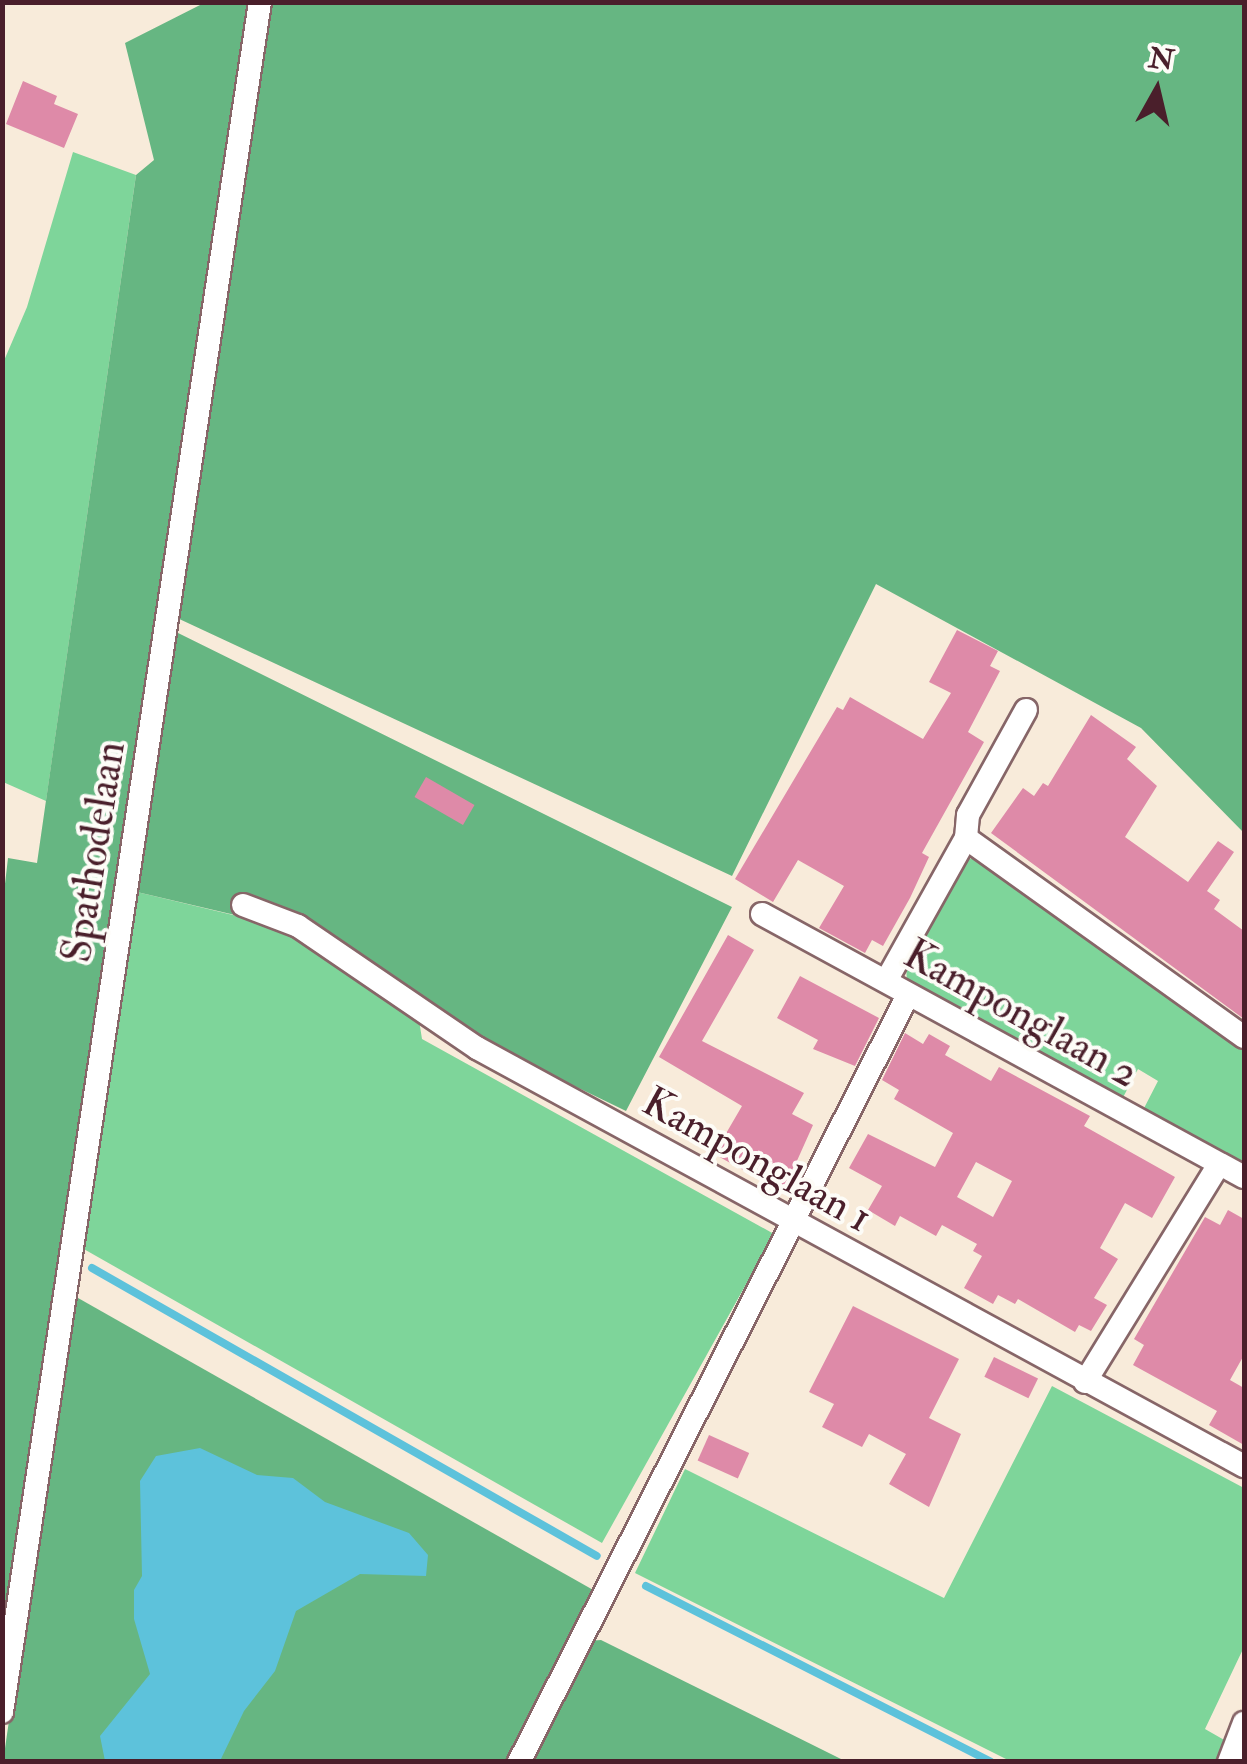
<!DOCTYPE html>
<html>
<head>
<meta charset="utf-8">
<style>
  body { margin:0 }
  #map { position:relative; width:1247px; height:1764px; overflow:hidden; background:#f8ebda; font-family:"IM FELL Double Pica",serif }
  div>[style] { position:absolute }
  .green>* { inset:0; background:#7ed59a }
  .forest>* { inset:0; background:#66b682 }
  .water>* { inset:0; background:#5dc2db }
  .stream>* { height:8px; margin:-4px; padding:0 4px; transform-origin:4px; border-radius:4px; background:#5dc2db }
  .building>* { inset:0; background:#de8aa8; transform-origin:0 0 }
  .roads { filter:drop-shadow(2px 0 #876668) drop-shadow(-2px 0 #876668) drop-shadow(0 2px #876668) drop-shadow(0 -2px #876668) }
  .street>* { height:22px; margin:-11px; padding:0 11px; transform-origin:11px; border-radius:11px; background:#fff }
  span { translate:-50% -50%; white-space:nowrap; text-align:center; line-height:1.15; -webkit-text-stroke:8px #fdfcf7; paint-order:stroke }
  .street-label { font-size:42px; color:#4a1f2b }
  .frame { position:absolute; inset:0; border:5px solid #4a1f2b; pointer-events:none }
  .north { position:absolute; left:1107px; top:40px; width:100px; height:100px; -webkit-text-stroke:8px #fdfcf7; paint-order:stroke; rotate:8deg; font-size:28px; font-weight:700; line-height:40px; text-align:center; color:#4a1f2b }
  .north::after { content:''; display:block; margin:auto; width:35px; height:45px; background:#4a1f2b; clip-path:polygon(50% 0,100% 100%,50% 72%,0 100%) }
</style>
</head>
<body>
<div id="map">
  <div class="green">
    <i style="clip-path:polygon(73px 152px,136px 175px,46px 801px,3px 782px,3px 363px,27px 307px)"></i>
    <i style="clip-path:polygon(977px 857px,1244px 1046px,1244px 1166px,1141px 1114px,1158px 1081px,1138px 1069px,1119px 1105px,907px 986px,906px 961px,966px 860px)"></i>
    <i style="clip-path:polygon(137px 892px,258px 921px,298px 938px,419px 1020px,422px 1039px,774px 1234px,602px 1543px,82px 1248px)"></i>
    <i style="clip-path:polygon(1052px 1386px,1244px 1488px,1244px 1647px,1205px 1729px,1226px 1741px,1217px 1761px,1010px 1761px,635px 1573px,685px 1469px,944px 1598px)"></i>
  </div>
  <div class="forest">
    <i style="clip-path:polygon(204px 3px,251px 3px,3px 1640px,3px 901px,8px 858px,37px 863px,136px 175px,154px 160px,125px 43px)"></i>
    <i style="clip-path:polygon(269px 3px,1244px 3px,1244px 833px,1141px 728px,876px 584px,732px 876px,175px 617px)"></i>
    <i style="clip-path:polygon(172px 630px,732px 907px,626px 1111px,482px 1041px,240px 896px,235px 915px,137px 892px)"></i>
    <i style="clip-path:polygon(71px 1294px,595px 1591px,510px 1761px,3px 1762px)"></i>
    <i style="clip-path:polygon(601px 1640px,845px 1761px,528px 1762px,587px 1641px)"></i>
  </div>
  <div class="water">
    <i style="clip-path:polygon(200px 1448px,257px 1475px,293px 1478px,325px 1502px,409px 1533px,428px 1555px,426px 1576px,360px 1574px,296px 1611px,275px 1671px,244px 1711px,220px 1761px,105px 1761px,100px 1736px,150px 1674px,134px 1619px,134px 1590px,142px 1576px,140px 1481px,156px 1456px)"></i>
  </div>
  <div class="stream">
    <i style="left:92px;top:1268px;width:581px;rotate:29.7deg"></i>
    <i style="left:646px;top:1586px;width:387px;rotate:27deg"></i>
  </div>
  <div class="building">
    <i style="clip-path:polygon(23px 81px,57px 96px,54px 104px,78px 114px,64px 148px,6px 124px)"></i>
    <i style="clip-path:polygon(957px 630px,998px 651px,990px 666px,1000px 671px,968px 732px,984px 742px,922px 853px,929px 857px,910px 898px,883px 946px,872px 940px,865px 953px,819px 928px,844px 886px,798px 860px,773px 902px,735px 879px,837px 707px,843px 710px,850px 697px,923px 739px,951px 693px,929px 682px)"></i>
    <i style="clip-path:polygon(1091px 715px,1136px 747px,1127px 759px,1157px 786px,1125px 837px,1188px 882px,1218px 841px,1234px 852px,1207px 891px,1220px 900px,1214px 909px,1244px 931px,1244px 1019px,991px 833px,1023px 788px,1034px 796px,1043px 783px,1048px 786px)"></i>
    <i style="left:426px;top:777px;width:56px;height:23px;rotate:30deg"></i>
    <i style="clip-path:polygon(728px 935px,754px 950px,702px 1041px,804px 1093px,792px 1114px,813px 1125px,783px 1192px,714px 1154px,742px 1106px,659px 1057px)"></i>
    <i style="clip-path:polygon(800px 976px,879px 1018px,855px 1066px,813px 1049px,818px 1040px,777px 1018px)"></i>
    <i style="clip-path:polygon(evenodd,905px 1033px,923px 1044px,929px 1034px,950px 1046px,945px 1055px,991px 1081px,999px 1067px,1090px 1116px,1084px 1126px,1175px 1177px,1152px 1218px,1125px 1203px,1100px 1248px,1118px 1259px,1094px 1298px,1107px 1305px,1091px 1331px,1079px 1325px,1075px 1332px,1018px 1299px,1015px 1304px,998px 1295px,993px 1304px,964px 1288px,982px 1256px,973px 1251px,977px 1244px,942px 1225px,936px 1236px,900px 1216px,895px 1226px,868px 1210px,882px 1186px,849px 1168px,868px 1134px,935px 1167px,953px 1133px,894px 1099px,899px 1090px,882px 1080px,905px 1033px,976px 1162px,1012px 1181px,993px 1217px,957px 1197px,976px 1162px)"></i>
    <i style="clip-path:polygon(1228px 1210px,1244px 1219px,1244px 1355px,1230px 1380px,1244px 1388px,1244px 1445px,1209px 1425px,1217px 1411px,1133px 1365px,1144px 1345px,1134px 1339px,1205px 1217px,1220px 1225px)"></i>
    <i style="clip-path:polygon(853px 1306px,959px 1359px,929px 1418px,961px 1434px,929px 1507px,889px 1484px,906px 1454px,869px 1434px,862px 1447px,822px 1427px,834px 1404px,809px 1392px)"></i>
    <i style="left:994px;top:1357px;width:49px;height:22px;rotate:26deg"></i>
    <i style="left:709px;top:1435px;width:44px;height:28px;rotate:24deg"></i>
  </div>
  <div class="roads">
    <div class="street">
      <i style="left:966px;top:838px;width:23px;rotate:-85deg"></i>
      <i style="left:968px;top:815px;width:120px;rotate:-61.1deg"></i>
      <i style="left:243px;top:905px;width:59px;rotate:20.9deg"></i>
      <i style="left:298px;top:926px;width:217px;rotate:34.3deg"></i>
      <i style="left:477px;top:1048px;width:874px;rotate:28.59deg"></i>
      <i style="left:762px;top:914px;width:549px;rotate:28.62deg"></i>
      <i style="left:886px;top:981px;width:164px;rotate:-60.8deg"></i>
      <i style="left:966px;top:838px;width:342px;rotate:35.6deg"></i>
      <i style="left:1085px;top:1382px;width:254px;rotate:-58.4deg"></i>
      <i style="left:2px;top:1712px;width:1729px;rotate:-81.42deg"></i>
      <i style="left:519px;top:1762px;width:858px;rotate:-63.11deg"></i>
      <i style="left:1229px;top:1762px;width:42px;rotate:-69deg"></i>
    </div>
  </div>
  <div class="street-label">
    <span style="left:94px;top:852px;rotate:-81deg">Spathodelaan</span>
    <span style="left:1021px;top:1014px;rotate:29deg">Kamponglaan 2</span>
    <span style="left:757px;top:1160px;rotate:29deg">Kamponglaan 1</span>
  </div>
  <div class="frame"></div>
  <div class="north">N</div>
</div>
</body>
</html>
